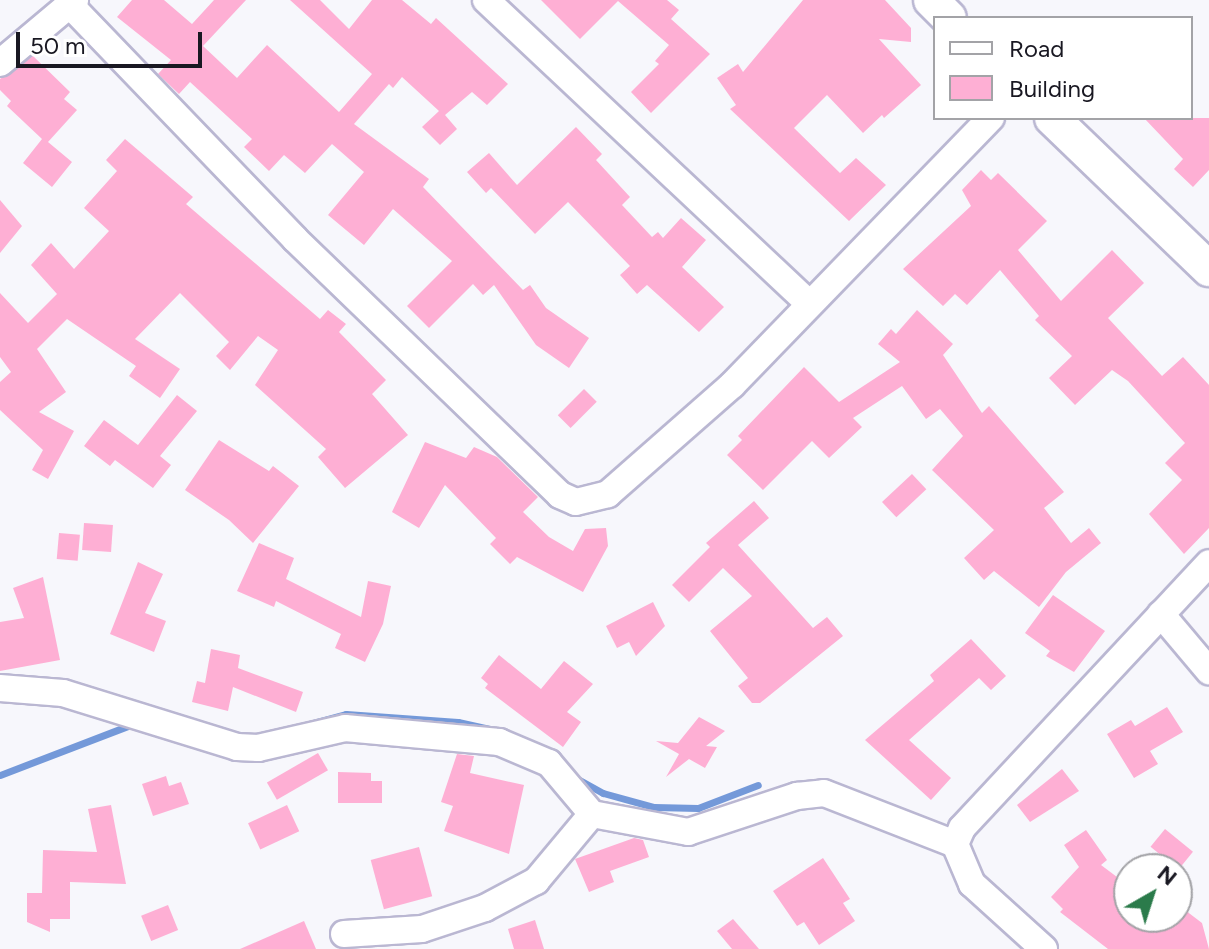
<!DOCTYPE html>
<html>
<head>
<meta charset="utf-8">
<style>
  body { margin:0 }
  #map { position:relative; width:1209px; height:949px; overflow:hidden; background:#f7f7fc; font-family:Figtree,sans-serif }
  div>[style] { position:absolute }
  .stream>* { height:7px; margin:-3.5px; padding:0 3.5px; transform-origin:3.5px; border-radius:3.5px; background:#7499d9 }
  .building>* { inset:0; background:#feafd4; transform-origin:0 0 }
  .roads { filter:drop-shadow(2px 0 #bab7d2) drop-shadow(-2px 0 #bab7d2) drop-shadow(0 2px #bab7d2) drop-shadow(0 -2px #bab7d2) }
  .minor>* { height:26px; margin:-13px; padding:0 13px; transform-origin:13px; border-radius:13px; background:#fff }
  .tertiary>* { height:34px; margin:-17px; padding:0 17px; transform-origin:17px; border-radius:17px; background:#fff }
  span { translate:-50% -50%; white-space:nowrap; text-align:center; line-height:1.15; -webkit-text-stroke:8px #fff; paint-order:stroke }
  .legend { position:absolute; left:933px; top:16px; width:260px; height:104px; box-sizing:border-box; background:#fff; border:2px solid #a3a3a7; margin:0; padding:10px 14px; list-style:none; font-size:24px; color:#191822 }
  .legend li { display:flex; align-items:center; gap:16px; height:40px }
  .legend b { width:40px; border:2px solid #a3a3a7 }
  .north { position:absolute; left:1113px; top:853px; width:80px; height:80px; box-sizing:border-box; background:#fff; border:2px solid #a3a3a7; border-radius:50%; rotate:39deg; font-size:22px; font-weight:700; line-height:32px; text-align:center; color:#191822 }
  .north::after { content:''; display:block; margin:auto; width:28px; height:36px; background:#2b7b4b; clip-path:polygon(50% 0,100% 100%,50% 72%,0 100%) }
  .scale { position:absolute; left:16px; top:32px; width:186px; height:36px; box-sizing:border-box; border:4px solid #191822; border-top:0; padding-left:10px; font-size:24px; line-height:28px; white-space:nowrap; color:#191822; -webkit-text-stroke:6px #fff; paint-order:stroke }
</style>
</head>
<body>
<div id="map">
  <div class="stream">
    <i style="left:280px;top:732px;width:68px;rotate:-15.3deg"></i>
    <i style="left:346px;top:714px;width:112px;rotate:4.1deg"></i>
    <i style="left:458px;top:722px;width:46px;rotate:12.5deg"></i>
    <i style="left:0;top:775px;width:142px;rotate:-21deg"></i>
    <i style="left:574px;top:777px;width:33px;rotate:29deg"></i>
    <i style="left:603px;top:793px;width:53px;rotate:15.4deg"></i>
    <i style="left:654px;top:807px;width:44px;rotate:1.3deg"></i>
    <i style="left:698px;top:808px;width:64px;rotate:-21deg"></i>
  </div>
  <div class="building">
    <i style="clip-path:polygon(132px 0,164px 0,192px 24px,214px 0,246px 0,203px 46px,237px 78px,267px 45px,339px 112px,372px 74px,290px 0,320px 0,349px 29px,372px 0,402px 0,431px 24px,436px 18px,508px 84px,487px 105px,472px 92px,445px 115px,457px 129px,440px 145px,422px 127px,439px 111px,402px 77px,393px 88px,389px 84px,354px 124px,429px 179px,423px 187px,523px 290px,530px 285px,546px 308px,589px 338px,569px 368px,536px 345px,494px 285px,483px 295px,473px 284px,429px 328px,407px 306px,452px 261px,393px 209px,364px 245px,328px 215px,364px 172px,332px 144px,305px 173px,284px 155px,269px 171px,244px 147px,252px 139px,190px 82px,179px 94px,158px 74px,171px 60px,117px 17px)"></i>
    <i style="clip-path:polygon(541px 0,667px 0,679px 10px,671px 19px,710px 54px,651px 113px,631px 92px,659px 64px,655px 61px,669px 45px,618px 1px,580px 39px)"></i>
    <i style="clip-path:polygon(803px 0,885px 0,911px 28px,911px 42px,879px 39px,921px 85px,884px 118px,882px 115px,863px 133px,827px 95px,794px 128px,840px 173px,856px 158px,886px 185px,849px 221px,730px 109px,736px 105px,717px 78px,738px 64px,743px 72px)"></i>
    <i style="clip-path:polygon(33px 56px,70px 92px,64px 99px,77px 110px,48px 142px,72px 162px,52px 187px,23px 163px,42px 139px,7px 106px,11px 101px,0 90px,0 79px)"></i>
    <i style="clip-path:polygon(1144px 118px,1209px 118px,1209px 170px,1193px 187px,1174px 169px,1183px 159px)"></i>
    <i style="clip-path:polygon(576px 127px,602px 154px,596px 160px,630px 197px,622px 205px,652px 237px,658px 232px,663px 238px,681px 218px,706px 240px,682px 267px,724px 307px,699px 332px,647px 285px,637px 294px,620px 275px,630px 266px,568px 202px,535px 234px,491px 188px,486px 193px,467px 172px,489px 153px,517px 185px)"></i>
    <i style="clip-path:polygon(125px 139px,193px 197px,186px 204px,320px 319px,328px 310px,346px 324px,339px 332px,386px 380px,372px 394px,408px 435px,345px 488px,318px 457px,326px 449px,255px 385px,278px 350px,258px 336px,230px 370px,216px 356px,229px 342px,180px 293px,135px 339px,180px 369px,160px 398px,129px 376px,136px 366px,67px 319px,37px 349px,66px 392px,39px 412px,74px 431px,48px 479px,32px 470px,43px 450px,0 410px,0 382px,11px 372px,0 357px,0 293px,28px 323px,57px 294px,31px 265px,51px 243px,74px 269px,109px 231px,84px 208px,117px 171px,106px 160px)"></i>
    <i style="clip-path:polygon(981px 170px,991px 180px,998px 173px,1047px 221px,1018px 250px,1061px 301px,1112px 250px,1144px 283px,1108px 318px,1162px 376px,1183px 357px,1209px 385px,1209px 528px,1184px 554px,1149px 514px,1182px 480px,1165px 463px,1185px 443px,1128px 381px,1112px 370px,1075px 405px,1049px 378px,1072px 356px,1035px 320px,1039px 316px,1000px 270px,967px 305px,955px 294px,943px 306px,903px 269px,971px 206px,962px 190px)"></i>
    <i style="clip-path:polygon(0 200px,22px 226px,0 253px)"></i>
    <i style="clip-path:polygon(917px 310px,953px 344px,943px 355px,982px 413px,989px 406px,1064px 492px,1044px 508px,1071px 543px,1089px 528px,1101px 543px,1066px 572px,1039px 607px,994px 571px,984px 580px,964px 558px,994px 530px,932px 470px,963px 436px,940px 409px,926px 419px,902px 386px,853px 418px,862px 427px,829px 458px,812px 441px,763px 490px,727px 455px,742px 440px,738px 436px,804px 367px,839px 402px,900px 362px,878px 344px,891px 329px,896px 334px)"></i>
    <i style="left:584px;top:389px;width:18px;height:37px;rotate:45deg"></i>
    <i style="clip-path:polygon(177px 395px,197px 411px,160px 456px,171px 465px,153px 488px,115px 460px,110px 466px,84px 446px,104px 420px,138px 445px)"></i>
    <i style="clip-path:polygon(219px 440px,269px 471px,273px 466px,299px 486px,253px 543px,229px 520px,185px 490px)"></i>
    <i style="clip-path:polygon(425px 442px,466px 458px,474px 447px,497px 457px,538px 497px,523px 512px,549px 537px,573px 551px,585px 529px,606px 528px,608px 546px,583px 592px,517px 557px,510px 564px,490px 544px,496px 538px,445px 485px,419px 528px,392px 512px)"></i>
    <i style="left:912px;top:474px;width:21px;height:41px;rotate:47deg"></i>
    <i style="clip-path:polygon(754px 501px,769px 518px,738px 545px,813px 628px,827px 617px,843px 636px,760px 703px,752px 703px,738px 686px,748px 678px,710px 631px,752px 596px,723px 568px,689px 602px,672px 585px,710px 547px,706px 543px)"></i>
    <i style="left:84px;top:523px;width:29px;height:27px;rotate:4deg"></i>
    <i style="left:59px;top:533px;width:21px;height:26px;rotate:5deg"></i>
    <i style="clip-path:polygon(259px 543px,294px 558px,286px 579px,361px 617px,368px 581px,391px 586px,383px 624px,365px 662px,335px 648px,341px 634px,276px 601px,274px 607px,237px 591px)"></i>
    <i style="clip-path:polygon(138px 562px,163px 574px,145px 613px,166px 621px,154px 652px,110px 634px)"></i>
    <i style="clip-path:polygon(43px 577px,60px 660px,0 671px,0 622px,24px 618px,13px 588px)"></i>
    <i style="clip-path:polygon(1053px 595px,1105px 631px,1074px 672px,1046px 656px,1050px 651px,1025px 633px)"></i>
    <i style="clip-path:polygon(653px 602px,665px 626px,636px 656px,629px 642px,617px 648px,606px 626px)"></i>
    <i style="clip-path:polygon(971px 639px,1006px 676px,991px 690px,979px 678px,909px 740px,951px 778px,931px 800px,865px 740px,934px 681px,930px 675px)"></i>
    <i style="clip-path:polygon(211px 649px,240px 655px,238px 668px,303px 692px,296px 712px,233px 687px,228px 711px,192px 702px,197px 681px,205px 683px)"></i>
    <i style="clip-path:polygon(499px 655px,541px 689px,564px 661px,593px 684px,567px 712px,581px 722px,563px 747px,485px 688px,488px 684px,481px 678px)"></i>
    <i style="clip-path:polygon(1167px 707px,1183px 732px,1150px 751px,1158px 764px,1134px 778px,1107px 734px,1131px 720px,1135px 726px)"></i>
    <i style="clip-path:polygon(699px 717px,725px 731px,706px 746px,717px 747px,705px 768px,689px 759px,666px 777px,679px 754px,656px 741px,678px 743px)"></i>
    <i style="left:318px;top:753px;width:20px;height:59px;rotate:60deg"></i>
    <i style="clip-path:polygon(457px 754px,474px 756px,470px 773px,524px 785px,509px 854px,444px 831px,453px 806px,441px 802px)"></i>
    <i style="clip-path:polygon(1062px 769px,1079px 791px,1030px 822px,1017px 805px)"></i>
    <i style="clip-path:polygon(338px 772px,371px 773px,371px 781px,382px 781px,382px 803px,338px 803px)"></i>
    <i style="clip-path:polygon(166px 776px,169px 786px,181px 782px,189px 804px,153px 816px,142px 784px)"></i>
    <i style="clip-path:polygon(111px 805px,126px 884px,70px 882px,70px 919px,50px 919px,50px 932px,27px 922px,27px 893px,42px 893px,43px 850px,97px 852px,88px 809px)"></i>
    <i style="left:287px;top:805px;width:29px;height:43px;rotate:65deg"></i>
    <i style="left:1165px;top:829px;width:36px;height:23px;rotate:39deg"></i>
    <i style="clip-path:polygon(1086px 830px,1107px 860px,1101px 865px,1129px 886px,1129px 917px,1177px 917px,1177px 904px,1202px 923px,1209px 949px,1108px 949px,1060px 912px,1063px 909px,1051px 897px,1079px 867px,1064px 845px)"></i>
    <i style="clip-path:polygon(634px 838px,643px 840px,649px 857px,610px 871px,614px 882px,589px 892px,575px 859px)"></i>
    <i style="left:419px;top:847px;width:51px;height:50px;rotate:75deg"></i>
    <i style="clip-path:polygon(823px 858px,850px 899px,843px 903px,855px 921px,819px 945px,804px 922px,797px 926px,773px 891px)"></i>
    <i style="left:168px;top:905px;width:27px;height:29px;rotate:68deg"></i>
    <i style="clip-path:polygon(733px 919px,759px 949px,732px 949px,717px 931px)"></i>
    <i style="clip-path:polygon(535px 920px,544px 949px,514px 949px,508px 929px)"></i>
    <i style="clip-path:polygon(304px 921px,316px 949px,240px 949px)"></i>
  </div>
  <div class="roads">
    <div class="minor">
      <i style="left:486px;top:0;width:443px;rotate:43.2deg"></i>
      <i style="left:71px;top:6px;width:323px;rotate:46.1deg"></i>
      <i style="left:295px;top:239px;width:368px;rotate:44deg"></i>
      <i style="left:560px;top:495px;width:17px;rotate:24deg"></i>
      <i style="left:576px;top:502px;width:33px;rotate:-14deg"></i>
      <i style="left:608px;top:494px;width:165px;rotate:-41.3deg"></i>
      <i style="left:732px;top:385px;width:372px;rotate:-45.9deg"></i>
      <i style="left:0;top:63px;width:98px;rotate:-40deg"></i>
      <i style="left:1161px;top:614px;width:75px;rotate:49.9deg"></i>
      <i style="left:0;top:688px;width:63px;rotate:4.5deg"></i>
      <i style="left:63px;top:693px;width:182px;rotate:17.2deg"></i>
      <i style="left:237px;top:747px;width:21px;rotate:3deg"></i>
      <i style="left:258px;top:748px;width:89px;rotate:-12.9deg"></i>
      <i style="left:345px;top:728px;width:155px;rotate:5.2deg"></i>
      <i style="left:499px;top:742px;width:54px;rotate:22.8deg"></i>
      <i style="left:549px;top:763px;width:67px;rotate:49.9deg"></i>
      <i style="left:592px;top:814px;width:98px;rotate:10.6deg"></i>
      <i style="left:688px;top:832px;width:115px;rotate:-18.3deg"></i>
      <i style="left:797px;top:796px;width:27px;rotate:-6deg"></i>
      <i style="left:824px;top:793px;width:141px;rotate:21.3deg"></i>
      <i style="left:344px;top:934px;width:78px;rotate:-3.7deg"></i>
      <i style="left:422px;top:929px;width:66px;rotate:-18.4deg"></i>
      <i style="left:485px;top:908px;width:58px;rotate:-27.9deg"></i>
      <i style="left:536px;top:881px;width:87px;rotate:-50.1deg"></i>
      <i style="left:1044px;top:949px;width:97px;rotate:-137.9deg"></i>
      <i style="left:972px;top:884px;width:43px;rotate:-113deg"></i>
      <i style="left:955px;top:844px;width:17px;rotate:-66deg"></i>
      <i style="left:962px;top:828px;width:362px;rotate:-47deg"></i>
    </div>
    <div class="tertiary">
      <i style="left:931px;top:0;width:25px;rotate:45deg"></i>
      <i style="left:1052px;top:118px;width:218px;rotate:43.9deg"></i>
    </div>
  </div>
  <ul class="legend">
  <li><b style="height:10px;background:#fff"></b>Road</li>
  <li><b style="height:22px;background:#feafd4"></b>Building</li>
  </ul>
  <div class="north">N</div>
  <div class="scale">50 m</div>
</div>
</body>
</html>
